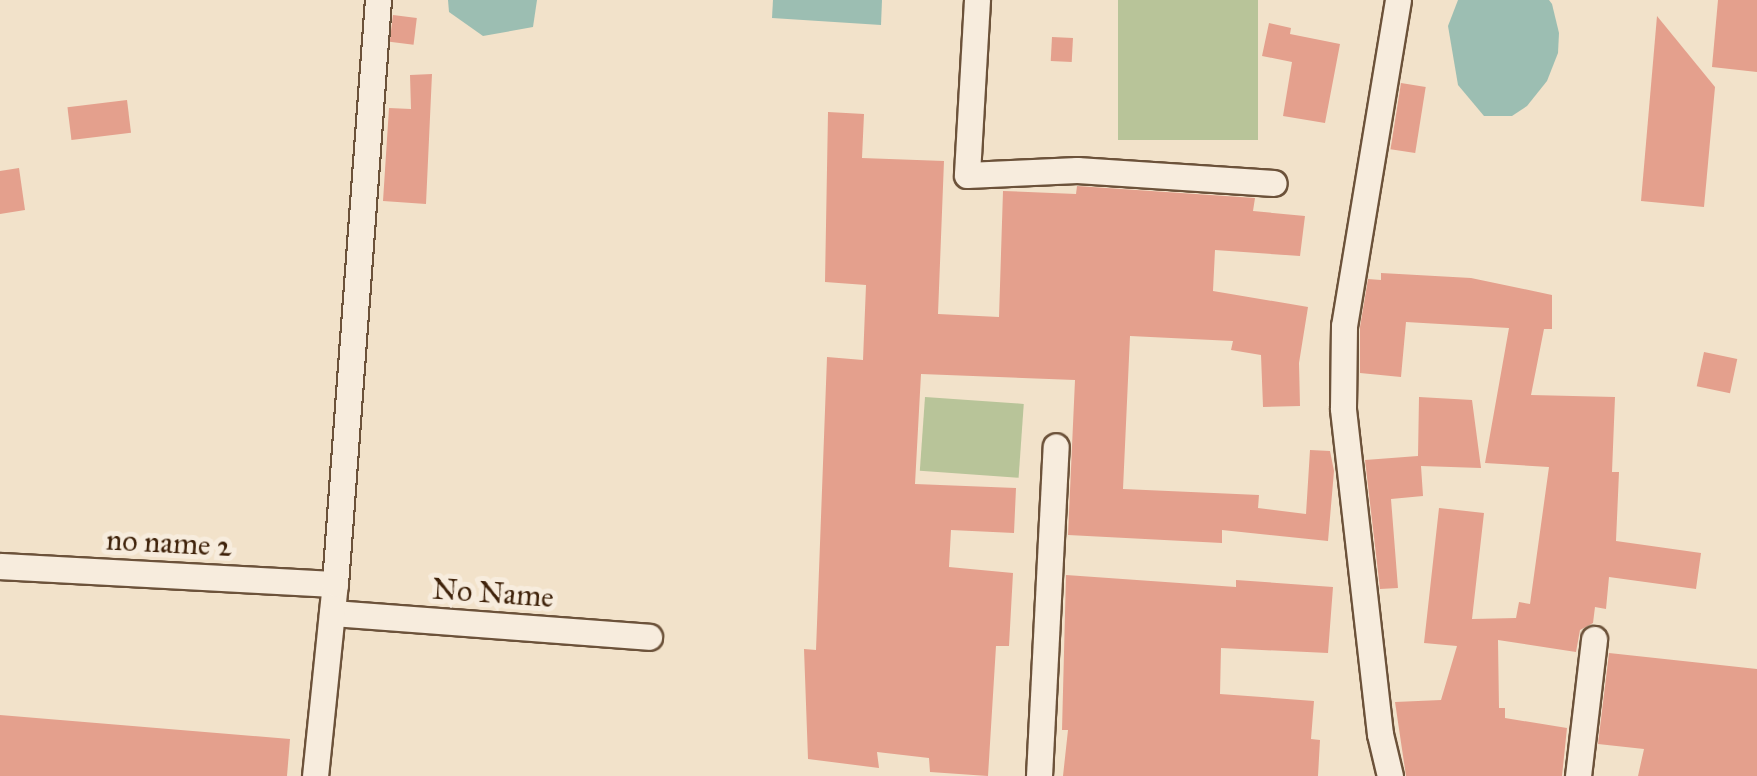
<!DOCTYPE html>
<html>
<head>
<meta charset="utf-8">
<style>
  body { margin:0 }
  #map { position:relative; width:1757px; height:776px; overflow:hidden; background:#f2e2ca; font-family:"IM FELL Great Primer",serif }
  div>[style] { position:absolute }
  .green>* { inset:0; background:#b8c499; transform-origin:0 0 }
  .water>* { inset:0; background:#9cbeb2 }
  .building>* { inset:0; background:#e4a08d; transform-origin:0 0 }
  .roads { filter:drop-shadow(2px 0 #6c523a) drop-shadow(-2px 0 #6c523a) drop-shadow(0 2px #6c523a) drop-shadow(0 -2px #6c523a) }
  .street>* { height:25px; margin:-12.5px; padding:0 12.5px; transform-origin:12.5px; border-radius:12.5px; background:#f7ecdd }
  span { translate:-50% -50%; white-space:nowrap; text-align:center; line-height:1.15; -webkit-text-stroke:10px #f7ecdd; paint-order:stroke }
  .street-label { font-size:30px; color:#3f220a }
</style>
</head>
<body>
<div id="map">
  <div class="green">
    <i style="left:1118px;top:0;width:140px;height:140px"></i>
    <i style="left:925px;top:397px;width:99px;height:74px;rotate:4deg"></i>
  </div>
  <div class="water">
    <i style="clip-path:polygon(448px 0,537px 0,533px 27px,483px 36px,449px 12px)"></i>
    <i style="clip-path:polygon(773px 0,882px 0,881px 25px,772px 18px)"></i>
    <i style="clip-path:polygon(1458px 0,1549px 0,1552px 4px,1559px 33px,1558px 53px,1547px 81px,1527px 106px,1512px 116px,1484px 116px,1458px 85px,1448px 26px)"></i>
  </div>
  <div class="building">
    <i style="clip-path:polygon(1718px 0,1757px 0,1757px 72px,1712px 67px)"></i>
    <i style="left:393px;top:15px;width:24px;height:27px;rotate:7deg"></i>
    <i style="clip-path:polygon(1657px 16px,1715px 87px,1704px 207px,1641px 201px)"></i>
    <i style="clip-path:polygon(1269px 23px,1291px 28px,1290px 34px,1340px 44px,1325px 123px,1283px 116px,1292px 62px,1262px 56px)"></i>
    <i style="left:1052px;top:37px;width:21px;height:24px;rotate:3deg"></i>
    <i style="clip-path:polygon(432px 74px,426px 204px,383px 201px,389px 108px,411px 109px,410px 75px)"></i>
    <i style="left:1401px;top:83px;width:25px;height:67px;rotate:9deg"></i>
    <i style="left:127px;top:100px;width:33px;height:60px;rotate:83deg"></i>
    <i style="clip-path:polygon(828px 112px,864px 114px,862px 158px,944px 161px,938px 314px,999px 317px,1003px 191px,1076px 194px,1077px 186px,1255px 198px,1253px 211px,1305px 216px,1300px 256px,1215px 250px,1213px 291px,1308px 307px,1299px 363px,1300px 406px,1263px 407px,1261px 355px,1231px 350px,1233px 341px,1130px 336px,1123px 489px,1259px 495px,1258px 508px,1306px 514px,1310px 450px,1330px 451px,1334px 471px,1328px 541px,1222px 530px,1222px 543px,1068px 535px,1075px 380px,921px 374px,915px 484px,1016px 488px,1014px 533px,951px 530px,949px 567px,1013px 573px,1009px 646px,996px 646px,988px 776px,930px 772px,929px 758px,877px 752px,879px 768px,808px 759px,804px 649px,816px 650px,827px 357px,863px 360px,866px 285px,825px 282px)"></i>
    <i style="clip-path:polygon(19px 168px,25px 210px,0 214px,0 171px)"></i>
    <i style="clip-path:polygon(1381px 273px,1471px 278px,1552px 295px,1552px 329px,1544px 329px,1531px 395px,1615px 397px,1612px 472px,1619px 472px,1616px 541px,1701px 553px,1696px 589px,1609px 577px,1606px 609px,1595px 607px,1593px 623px,1580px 630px,1576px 652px,1498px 640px,1499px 708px,1505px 708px,1505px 718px,1567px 728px,1562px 776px,1406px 776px,1395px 702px,1441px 700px,1457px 646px,1424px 643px,1439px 508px,1484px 513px,1472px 619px,1516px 618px,1519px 602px,1530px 604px,1549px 467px,1485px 463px,1509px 328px,1406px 322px,1401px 377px,1360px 373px,1360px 327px,1368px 279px,1381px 280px)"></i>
    <i style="left:1704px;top:352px;width:34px;height:35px;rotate:12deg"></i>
    <i style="clip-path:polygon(1419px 397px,1472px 400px,1481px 468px,1421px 466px,1423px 496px,1391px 499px,1398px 588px,1380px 589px,1365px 460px,1418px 456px)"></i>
    <i style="clip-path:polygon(1066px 575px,1236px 587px,1236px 580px,1333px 587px,1328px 653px,1221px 648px,1220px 694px,1314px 701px,1311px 739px,1320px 740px,1318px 776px,1063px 776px,1068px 730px,1062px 730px)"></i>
    <i style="clip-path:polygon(1609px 653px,1757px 669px,1757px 776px,1638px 776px,1644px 749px,1598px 744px)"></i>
    <i style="clip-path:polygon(0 715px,290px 739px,287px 776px,0 776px)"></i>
  </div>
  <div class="roads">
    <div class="street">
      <i style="left:977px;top:0;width:175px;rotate:93.3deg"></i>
      <i style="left:967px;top:175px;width:110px;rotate:-2.6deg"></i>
      <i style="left:1077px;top:170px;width:197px;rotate:3.8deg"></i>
      <i style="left:0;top:566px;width:335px;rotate:3.1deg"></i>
      <i style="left:332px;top:613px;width:318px;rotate:4.3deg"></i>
      <i style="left:315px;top:776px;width:193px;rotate:-84.1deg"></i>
      <i style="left:335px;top:584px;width:586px;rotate:-85.79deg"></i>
      <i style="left:1039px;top:776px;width:330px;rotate:-87.1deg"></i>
      <i style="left:1390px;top:776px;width:43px;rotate:-103.4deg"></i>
      <i style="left:1380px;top:734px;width:328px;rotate:-96.5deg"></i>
      <i style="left:1343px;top:408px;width:82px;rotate:-89.3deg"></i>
      <i style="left:1344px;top:326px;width:330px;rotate:-80.6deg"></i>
      <i style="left:1578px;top:776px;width:138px;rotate:-83.3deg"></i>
    </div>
  </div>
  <div class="street-label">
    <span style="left:169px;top:543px;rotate:3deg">no name 2</span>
    <span style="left:493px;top:593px;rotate:4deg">No Name</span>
  </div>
</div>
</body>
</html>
